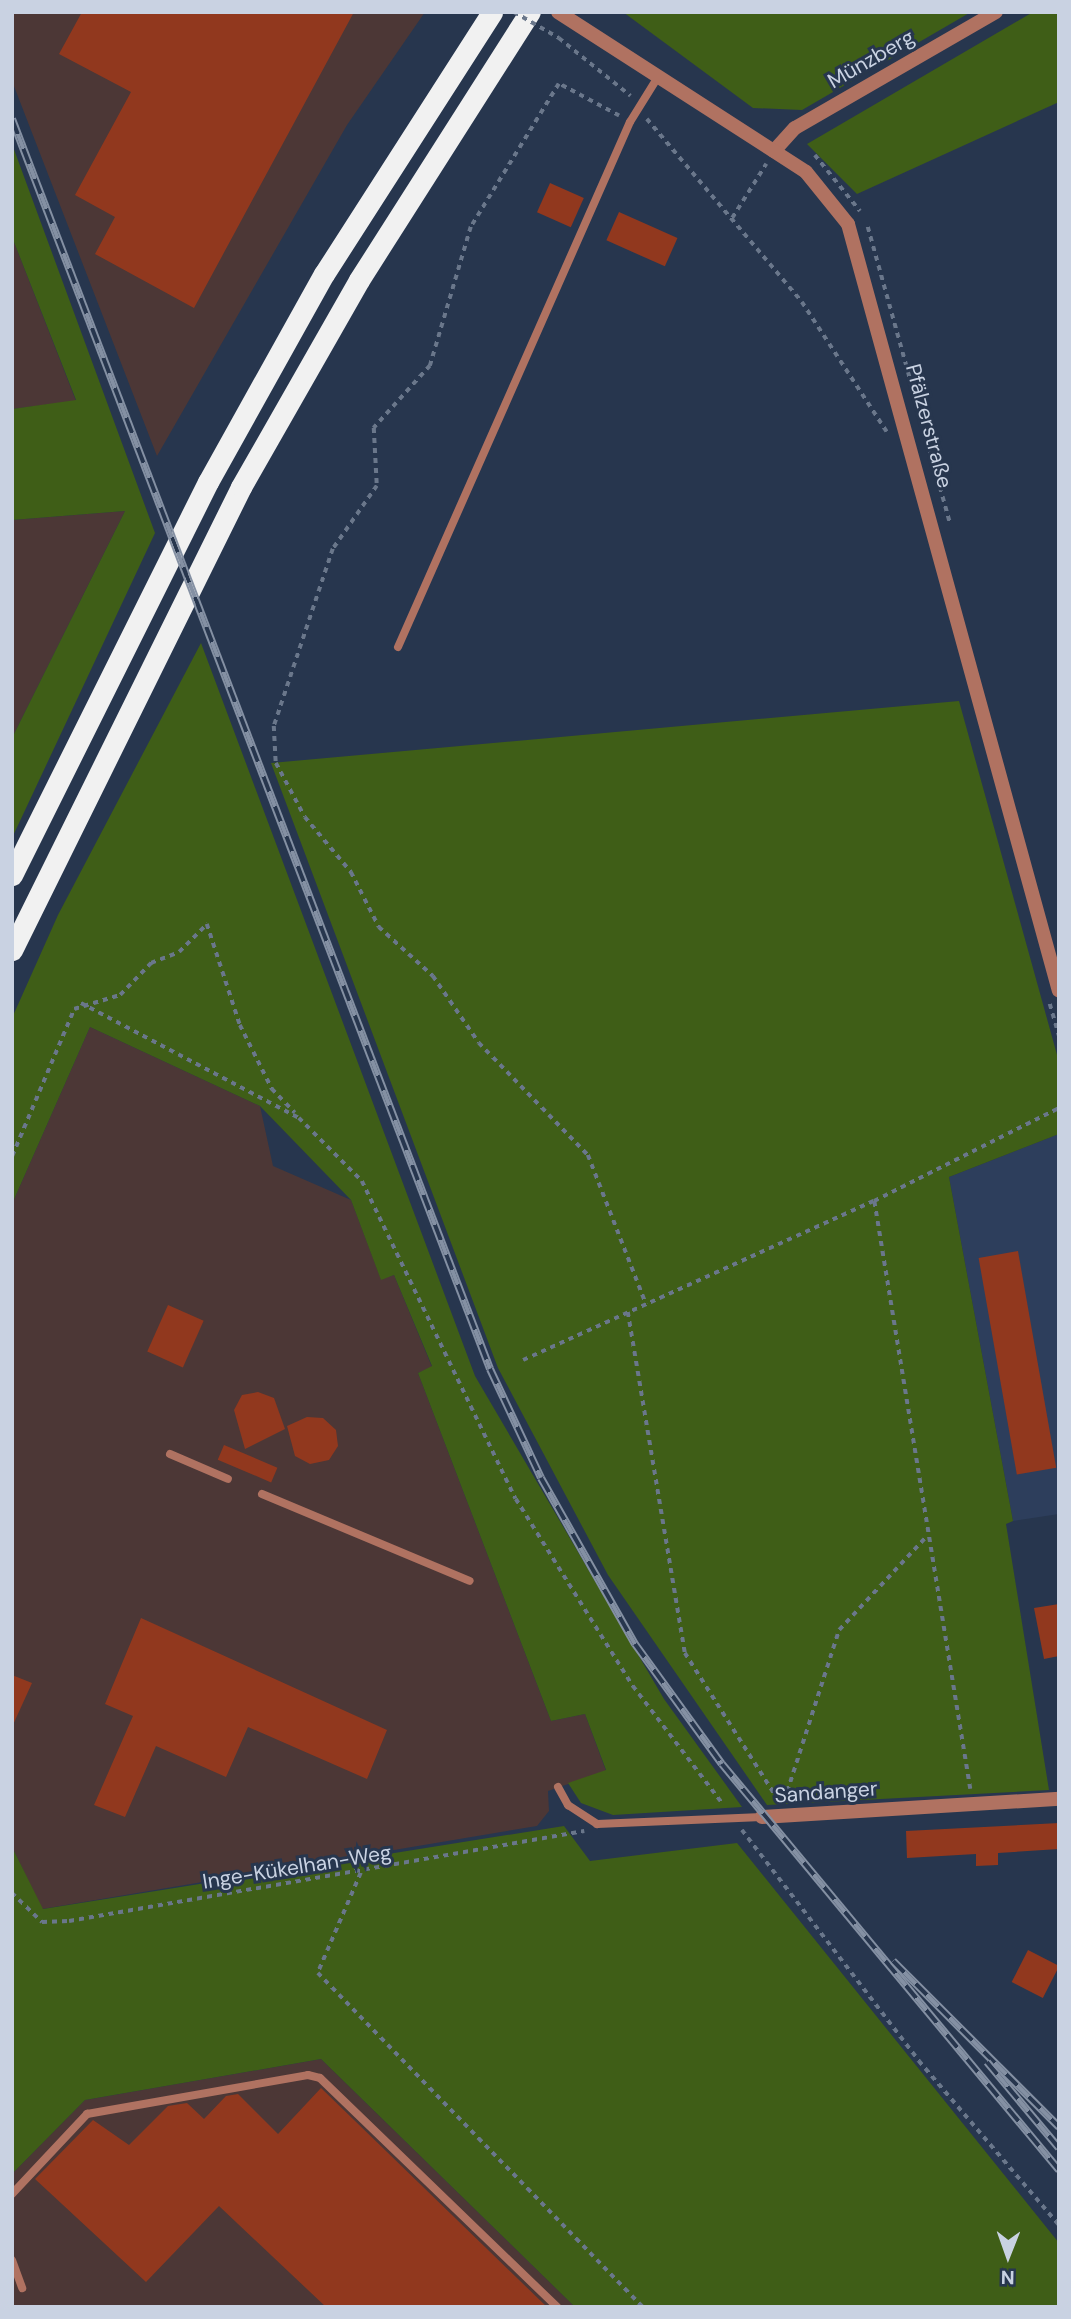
<!DOCTYPE html>
<html>
<head>
<meta charset="utf-8">
<style>
  body { margin:0 }
  #map { position:relative; width:1071px; height:2319px; overflow:hidden; background:#27364e; font-family:"DM Sans",sans-serif }
  div>[style] { position:absolute }
  .built>* { inset:0; background:#2d3e5c }
  .industrial>* { inset:0; background:#4c3736 }
  .green>* { inset:0; background:#3f5e17 }
  .building>* { inset:0; background:#91381e; transform-origin:0 0 }
  .path>* { height:3.5px; margin-top:-1.75px; transform-origin:0; background:repeating-linear-gradient(90deg,#6a778b 0 5px,transparent 0 10px) }
  .service>* { height:8px; margin:-4px; padding:0 4px; transform-origin:4px; border-radius:4px; background:#b07261 }
  .minor>* { height:14px; margin:-7px; padding:0 7px; transform-origin:7px; border-radius:7px; background:#b07261 }
  .tertiary>* { height:14px; margin:-7px; padding:0 7px; transform-origin:7px; border-radius:7px; background:#b07261 }
  .motorway>* { height:21px; margin:-10.5px; padding:0 10.5px; transform-origin:10.5px; border-radius:10.5px; background:#f1f1f1 }
  .rail>* { height:8px; margin-top:-4px; transform-origin:0; background:repeating-linear-gradient(90deg,#27364e 0 16px,#8490a3 0 32px); box-sizing:border-box; border-block:2px solid #8490a3 }
  .path-bridge>* { height:3.5px; margin-top:-1.75px; transform-origin:0; background:repeating-linear-gradient(90deg,#6a778b 0 5px,transparent 0 10px) }
  span { translate:-50% -50%; white-space:nowrap; text-align:center; line-height:1.15; -webkit-text-stroke:6px #27364e; paint-order:stroke }
  .street-label { font-size:21px; color:#c9d2e2 }
  .frame { position:absolute; inset:0; border:14px solid #c9d2e2; pointer-events:none }
  .north { position:absolute; left:973px; top:2221px; width:70px; height:70px; -webkit-text-stroke:5px #27364e; paint-order:stroke; rotate:181deg; font-size:19px; font-weight:700; line-height:28px; text-align:center; color:#c9d2e2 }
  .north::after { content:''; display:block; margin:auto; width:24px; height:32px; background:#c9d2e2; clip-path:polygon(50% 0,100% 100%,50% 72%,0 100%) }
</style>
</head>
<body>
<div id="map">
  <div class="built">
    <i style="clip-path:polygon(1059px 1134px,1059px 1514px,1013px 1521px,949px 1177px)"></i>
  </div>
  <div class="industrial">
    <i style="clip-path:polygon(12px 12px,425px 12px,347px 125px,157px 456px,12px 81px)"></i>
    <i style="clip-path:polygon(12px 237px,76px 401px,12px 409px)"></i>
    <i style="clip-path:polygon(125px 511px,12px 738px,12px 520px)"></i>
    <i style="clip-path:polygon(90px 1027px,260px 1106px,273px 1166px,351px 1200px,381px 1279px,394px 1275px,432px 1367px,418px 1373px,551px 1721px,585px 1714px,606px 1771px,548px 1791px,549px 1811px,537px 1826px,42px 1909px,12px 1847px,12px 1204px)"></i>
    <i style="clip-path:polygon(321px 2059px,575px 2307px,12px 2307px,12px 2174px,85px 2100px)"></i>
  </div>
  <div class="green">
    <i style="clip-path:polygon(623px 12px,971px 12px,802px 110px,753px 108px)"></i>
    <i style="clip-path:polygon(1033px 12px,1059px 12px,1059px 102px,857px 194px,807px 144px)"></i>
    <i style="clip-path:polygon(12px 144px,155px 533px,12px 838px,12px 738px,125px 511px,12px 520px,12px 409px,76px 400px,12px 237px)"></i>
    <i style="clip-path:polygon(201px 643px,475px 1376px,664px 1699px,742px 1807px,613px 1815px,581px 1803px,568px 1783px,606px 1770px,585px 1714px,551px 1721px,418px 1373px,432px 1366px,394px 1275px,381px 1280px,351px 1200px,260px 1106px,90px 1027px,12px 1204px,12px 1018px,58px 915px)"></i>
    <i style="clip-path:polygon(959px 701px,1059px 1062px,1059px 1134px,949px 1177px,1013px 1521px,1006px 1524px,1049px 1790px,767px 1805px,608px 1575px,498px 1368px,271px 763px)"></i>
    <i style="clip-path:polygon(564px 1826px,590px 1861px,737px 1843px,1059px 2243px,1059px 2307px,575px 2307px,321px 2059px,85px 2100px,12px 2174px,12px 1847px,43px 1909px)"></i>
  </div>
  <div class="building">
    <i style="clip-path:polygon(82px 12px,354px 12px,194px 308px,95px 254px,115px 217px,75px 195px,131px 92px,59px 54px)"></i>
    <i style="left:550px;top:183px;width:37px;height:32px;rotate:24deg"></i>
    <i style="left:619px;top:212px;width:64px;height:31px;rotate:24deg"></i>
    <i style="left:1018px;top:1251px;width:220px;height:40px;rotate:80deg"></i>
    <i style="left:168px;top:1305px;width:39px;height:51px;rotate:24deg"></i>
    <i style="clip-path:polygon(258px 1392px,274px 1398px,285px 1429px,245px 1449px,234px 1410px,242px 1395px)"></i>
    <i style="clip-path:polygon(307px 1417px,323px 1418px,336px 1430px,338px 1446px,329px 1460px,310px 1464px,295px 1456px,287px 1426px)"></i>
    <i style="left:224px;top:1445px;width:58px;height:16px;rotate:23deg"></i>
    <i style="clip-path:polygon(1059px 1604px,1059px 1656px,1044px 1659px,1034px 1608px)"></i>
    <i style="clip-path:polygon(141px 1618px,387px 1730px,367px 1779px,248px 1727px,226px 1777px,156px 1746px,125px 1817px,94px 1805px,133px 1716px,105px 1704px)"></i>
    <i style="clip-path:polygon(12px 1675px,32px 1683px,12px 1727px)"></i>
    <i style="clip-path:polygon(1059px 1823px,1059px 1849px,998px 1853px,998px 1865px,976px 1866px,976px 1854px,907px 1858px,906px 1831px)"></i>
    <i style="left:1028px;top:1950px;width:35px;height:36px;rotate:27deg"></i>
    <i style="clip-path:polygon(321px 2088px,517px 2278px,547px 2307px,326px 2307px,219px 2206px,146px 2282px,35px 2179px,93px 2120px,129px 2145px,168px 2106px,187px 2103px,204px 2119px,226px 2096px,238px 2094px,278px 2134px)"></i>
  </div>
  <div class="path">
    <i style="left:559px;top:38px;width:92px;rotate:38.9deg"></i>
    <i style="left:619px;top:116px;width:68px;rotate:-151.9deg"></i>
    <i style="left:559px;top:84px;width:168px;rotate:121.6deg"></i>
    <i style="left:471px;top:227px;width:145px;rotate:106.4deg"></i>
    <i style="left:430px;top:366px;width:84px;rotate:132.1deg"></i>
    <i style="left:374px;top:428px;width:58px;rotate:87deg"></i>
    <i style="left:377px;top:486px;width:77px;rotate:124.9deg"></i>
    <i style="left:333px;top:549px;width:187px;rotate:108.4deg"></i>
    <i style="left:274px;top:726px;width:37px;rotate:87deg"></i>
    <i style="left:276px;top:763px;width:61px;rotate:61.8deg"></i>
    <i style="left:305px;top:817px;width:72px;rotate:50.1deg"></i>
    <i style="left:351px;top:872px;width:62px;rotate:63deg"></i>
    <i style="left:379px;top:927px;width:73px;rotate:42.2deg"></i>
    <i style="left:433px;top:976px;width:81px;rotate:55.5deg"></i>
    <i style="left:479px;top:1043px;width:156px;rotate:45.8deg"></i>
    <i style="left:588px;top:1155px;width:160px;rotate:68.7deg"></i>
    <i style="left:647px;top:119px;width:240px;rotate:49.7deg"></i>
    <i style="left:802px;top:302px;width:155px;rotate:56.8deg"></i>
    <i style="left:815px;top:155px;width:72px;rotate:51.2deg"></i>
    <i style="left:732px;top:218px;width:64px;rotate:-57.8deg"></i>
    <i style="left:868px;top:227px;width:307px;rotate:74.5deg"></i>
    <i style="left:81px;top:1003px;width:246px;rotate:27.8deg"></i>
    <i style="left:299px;top:1118px;width:89px;rotate:45deg"></i>
    <i style="left:362px;top:1181px;width:353px;rotate:64.2deg"></i>
    <i style="left:516px;top:1499px;width:221px;rotate:58deg"></i>
    <i style="left:633px;top:1686px;width:148px;rotate:52.7deg"></i>
    <i style="left:1050px;top:1004px;width:33px;rotate:74deg"></i>
    <i style="left:12px;top:1156px;width:160px;rotate:-67.1deg"></i>
    <i style="left:74px;top:1009px;width:48px;rotate:-16.9deg"></i>
    <i style="left:120px;top:995px;width:45px;rotate:-45.9deg"></i>
    <i style="left:151px;top:963px;width:30px;rotate:-21deg"></i>
    <i style="left:179px;top:952px;width:40px;rotate:-45deg"></i>
    <i style="left:207px;top:924px;width:106px;rotate:71.9deg"></i>
    <i style="left:240px;top:1025px;width:72px;rotate:63.4deg"></i>
    <i style="left:272px;top:1089px;width:33px;rotate:46deg"></i>
    <i style="left:628px;top:1312px;width:346px;rotate:80.5deg"></i>
    <i style="left:685px;top:1653px;width:175px;rotate:57.6deg"></i>
    <i style="left:523px;top:1360px;width:385px;rotate:-24.4deg"></i>
    <i style="left:970px;top:1789px;width:596px;rotate:-99.27deg"></i>
    <i style="left:874px;top:1201px;width:207px;rotate:-26.7deg"></i>
    <i style="left:784px;top:1801px;width:180px;rotate:-72.2deg"></i>
    <i style="left:839px;top:1630px;width:126px;rotate:-46.9deg"></i>
    <i style="left:742px;top:1830px;width:291px;rotate:52.5deg"></i>
    <i style="left:919px;top:2061px;width:216px;rotate:49.5deg"></i>
    <i style="left:361px;top:1873px;width:109px;rotate:113.3deg"></i>
    <i style="left:318px;top:1973px;width:466px;rotate:45.8deg"></i>
    <i style="left:12px;top:1893px;width:42px;rotate:44deg"></i>
    <i style="left:42px;top:1922px;width:27px;rotate:-2deg"></i>
    <i style="left:69px;top:1921px;width:523px;rotate:-9.91deg"></i>
  </div>
  <div class="service">
    <i style="left:398px;top:647px;width:574px;rotate:-66.16deg"></i>
    <i style="left:630px;top:122px;width:49px;rotate:-58.2deg"></i>
    <i style="left:170px;top:1454px;width:63px;rotate:23.3deg"></i>
    <i style="left:262px;top:1494px;width:225px;rotate:22.7deg"></i>
    <i style="left:558px;top:1787px;width:21px;rotate:61deg"></i>
    <i style="left:568px;top:1805px;width:35px;rotate:33deg"></i>
    <i style="left:597px;top:1824px;width:165px;rotate:-2.4deg"></i>
    <i style="left:12px;top:2194px;width:110px;rotate:-46.8deg"></i>
    <i style="left:87px;top:2114px;width:224px;rotate:-10deg"></i>
    <i style="left:308px;top:2075px;width:12px;rotate:14deg"></i>
    <i style="left:320px;top:2078px;width:330px;rotate:44deg"></i>
    <i style="left:12px;top:2260px;width:30px;rotate:70deg"></i>
  </div>
  <div class="minor">
    <i style="left:774px;top:151px;width:31px;rotate:-48deg"></i>
    <i style="left:795px;top:128px;width:232px;rotate:-30deg"></i>
    <i style="left:762px;top:1817px;width:298px;rotate:-3.5deg"></i>
  </div>
  <div class="tertiary">
    <i style="left:558px;top:12px;width:295px;rotate:32.8deg"></i>
    <i style="left:806px;top:172px;width:67px;rotate:51.1deg"></i>
    <i style="left:848px;top:224px;width:795px;rotate:74.62deg"></i>
  </div>
  <div class="motorway">
    <i style="left:12px;top:875px;width:439px;rotate:-63.5deg"></i>
    <i style="left:208px;top:482px;width:238px;rotate:-60.9deg"></i>
    <i style="left:324px;top:274px;width:311px;rotate:-57.3deg"></i>
    <i style="left:12px;top:950px;width:517px;rotate:-63.68deg"></i>
    <i style="left:241px;top:487px;width:238px;rotate:-60.3deg"></i>
    <i style="left:359px;top:280px;width:318px;rotate:-57.5deg"></i>
  </div>
  <div class="rail">
    <i style="left:12px;top:119px;width:1338px;rotate:69.07deg"></i>
    <i style="left:490px;top:1369px;width:120px;rotate:64.9deg"></i>
    <i style="left:541px;top:1478px;width:191px;rotate:60.5deg"></i>
    <i style="left:635px;top:1644px;width:148px;rotate:54.1deg"></i>
    <i style="left:722px;top:1764px;width:528px;rotate:50.31deg"></i>
    <i style="left:893px;top:1961px;width:235px;rotate:45deg"></i>
    <i style="left:987px;top:2062px;width:112px;rotate:50.1deg"></i>
  </div>
  <div class="path-bridge">
    <i style="left:514px;top:12px;width:52px;rotate:30deg"></i>
  </div>
  <div class="street-label">
    <span style="left:871px;top:59px;rotate:-30deg">Münzberg</span>
    <span style="left:929px;top:426px;rotate:75deg">Pfälzerstraße</span>
    <span style="left:826px;top:1792px;rotate:-4deg">Sandanger</span>
    <span style="left:297px;top:1867px;rotate:-9deg">Inge-Kükelhan-Weg</span>
  </div>
  <div class="frame"></div>
  <div class="north">N</div>
</div>
</body>
</html>
